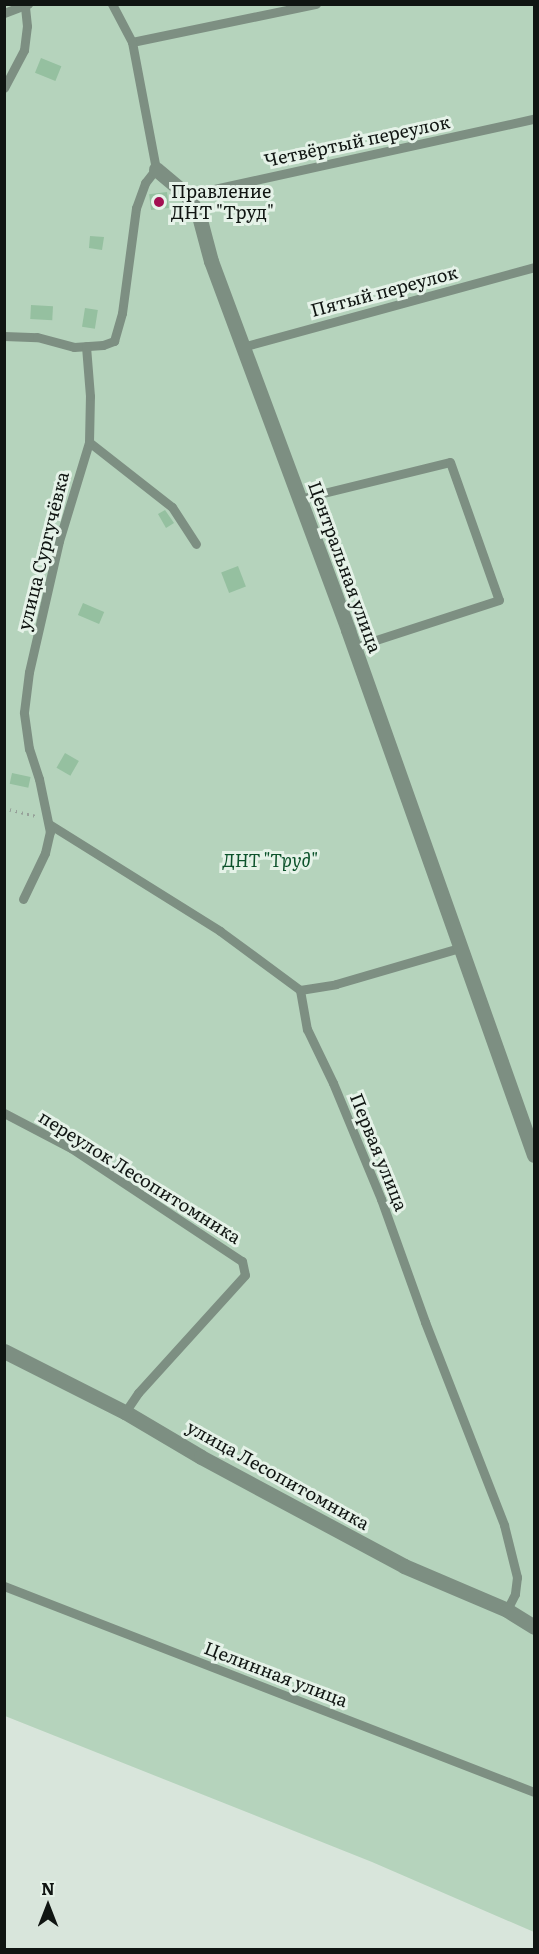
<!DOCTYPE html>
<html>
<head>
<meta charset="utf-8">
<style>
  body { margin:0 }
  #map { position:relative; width:539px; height:1954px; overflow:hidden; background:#d8e5db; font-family:Literata,serif }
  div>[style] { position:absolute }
  .green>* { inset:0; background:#b5d3bc }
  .building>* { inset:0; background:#95c0a0; transform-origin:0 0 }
  .path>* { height:3px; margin-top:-1.5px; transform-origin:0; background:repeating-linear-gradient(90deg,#96a199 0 1.5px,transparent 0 6px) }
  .service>* { height:9px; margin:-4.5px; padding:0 4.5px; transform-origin:4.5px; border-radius:4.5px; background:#7d8f82 }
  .minor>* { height:15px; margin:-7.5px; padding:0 7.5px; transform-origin:7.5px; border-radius:7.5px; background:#7d8f82 }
  .dots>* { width:16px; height:16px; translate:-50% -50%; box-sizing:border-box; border:3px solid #e5f2e8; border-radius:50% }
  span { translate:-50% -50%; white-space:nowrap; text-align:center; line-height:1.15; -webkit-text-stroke:6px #e5f2e8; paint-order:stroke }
  .street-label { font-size:18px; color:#101512 }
  .poi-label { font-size:18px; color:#101512 }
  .left { translate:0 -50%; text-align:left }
  .park-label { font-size:18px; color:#0c522b; font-style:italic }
  .frame { position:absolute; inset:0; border:6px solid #101512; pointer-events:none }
  .north { position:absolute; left:18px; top:1876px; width:60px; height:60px; -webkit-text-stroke:4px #e5f2e8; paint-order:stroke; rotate:0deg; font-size:16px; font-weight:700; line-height:24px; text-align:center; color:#101512 }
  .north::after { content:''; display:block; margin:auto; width:21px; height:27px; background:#101512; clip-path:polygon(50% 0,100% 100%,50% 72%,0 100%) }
</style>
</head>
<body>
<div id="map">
  <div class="green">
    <i style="clip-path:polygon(4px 5px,534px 5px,534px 1932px,372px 1862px,5px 1716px)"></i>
  </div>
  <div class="building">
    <i style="left:41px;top:58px;width:22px;height:16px;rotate:22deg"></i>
    <i style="left:167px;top:192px;width:16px;height:18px;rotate:83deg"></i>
    <i style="clip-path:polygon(90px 236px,104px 237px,102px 250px,89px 248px)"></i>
    <i style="left:31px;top:305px;width:22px;height:14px;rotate:3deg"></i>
    <i style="left:85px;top:308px;width:13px;height:19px;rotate:9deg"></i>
    <i style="clip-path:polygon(165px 510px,174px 523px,166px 528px,158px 514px)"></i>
    <i style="left:238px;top:566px;width:22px;height:18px;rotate:69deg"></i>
    <i style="left:83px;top:603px;width:23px;height:13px;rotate:23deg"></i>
    <i style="left:65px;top:753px;width:16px;height:17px;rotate:30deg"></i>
    <i style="left:12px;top:773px;width:19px;height:11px;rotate:12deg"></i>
  </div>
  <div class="path">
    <i style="left:4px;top:808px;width:32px;rotate:14deg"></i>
  </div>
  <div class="service">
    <i style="left:4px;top:13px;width:26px;rotate:-21deg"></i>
    <i style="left:132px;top:42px;width:188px;rotate:-11.7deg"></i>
    <i style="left:4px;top:88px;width:43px;rotate:-62.2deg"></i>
    <i style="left:24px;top:50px;width:24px;rotate:-83deg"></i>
    <i style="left:27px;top:26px;width:20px;rotate:-96deg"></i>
    <i style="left:187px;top:195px;width:355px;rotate:-12.4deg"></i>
    <i style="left:4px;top:336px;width:33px;rotate:2deg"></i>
    <i style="left:37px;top:337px;width:38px;rotate:15deg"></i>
    <i style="left:74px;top:347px;width:29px;rotate:-4deg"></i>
    <i style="left:103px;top:345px;width:12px;rotate:-20deg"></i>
    <i style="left:114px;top:341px;width:29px;rotate:-74deg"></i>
    <i style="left:122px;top:313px;width:106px;rotate:-82.4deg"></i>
    <i style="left:136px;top:208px;width:27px;rotate:-70deg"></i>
    <i style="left:145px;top:183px;width:18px;rotate:-52deg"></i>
    <i style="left:156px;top:169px;width:129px;rotate:-100.7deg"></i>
    <i style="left:132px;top:42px;width:43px;rotate:-117.8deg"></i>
    <i style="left:242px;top:347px;width:303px;rotate:-15.3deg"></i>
    <i style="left:89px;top:442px;width:105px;rotate:38.1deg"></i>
    <i style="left:172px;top:507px;width:44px;rotate:57deg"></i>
    <i style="left:299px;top:499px;width:155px;rotate:-13.8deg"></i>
    <i style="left:450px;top:462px;width:146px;rotate:70.5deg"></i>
    <i style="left:499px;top:600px;width:152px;rotate:162deg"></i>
    <i style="left:49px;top:824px;width:202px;rotate:32deg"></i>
    <i style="left:220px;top:931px;width:99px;rotate:36.4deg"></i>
    <i style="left:300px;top:990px;width:40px;rotate:80deg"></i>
    <i style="left:307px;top:1029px;width:60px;rotate:64.3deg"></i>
    <i style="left:333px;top:1083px;width:126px;rotate:67.5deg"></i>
    <i style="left:381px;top:1199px;width:131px;rotate:70.3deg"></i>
    <i style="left:425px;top:1322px;width:218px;rotate:68.7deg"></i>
    <i style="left:504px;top:1525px;width:54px;rotate:76deg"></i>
    <i style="left:517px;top:1577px;width:17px;rotate:97deg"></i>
    <i style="left:515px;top:1594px;width:18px;rotate:117deg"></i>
    <i style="left:23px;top:899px;width:51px;rotate:-64.4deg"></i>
    <i style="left:45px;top:853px;width:22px;rotate:-77deg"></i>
    <i style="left:50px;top:832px;width:54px;rotate:-101.7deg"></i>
    <i style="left:39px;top:779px;width:32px;rotate:-108deg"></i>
    <i style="left:29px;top:749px;width:37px;rotate:-98deg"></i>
    <i style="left:24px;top:712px;width:40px;rotate:-82.9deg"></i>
    <i style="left:29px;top:672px;width:134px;rotate:-77.1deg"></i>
    <i style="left:59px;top:541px;width:103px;rotate:-73.1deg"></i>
    <i style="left:89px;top:442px;width:46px;rotate:-88.8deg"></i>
    <i style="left:90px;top:396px;width:50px;rotate:-94.6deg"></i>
    <i style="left:300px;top:990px;width:36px;rotate:-9deg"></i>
    <i style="left:336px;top:984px;width:128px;rotate:-16.3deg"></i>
    <i style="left:4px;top:1113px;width:76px;rotate:27.6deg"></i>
    <i style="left:71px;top:1148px;width:205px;rotate:33.5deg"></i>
    <i style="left:242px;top:1261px;width:14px;rotate:78deg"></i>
    <i style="left:245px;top:1275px;width:159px;rotate:132.2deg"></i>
    <i style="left:138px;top:1393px;width:23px;rotate:124deg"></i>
    <i style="left:4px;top:1586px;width:569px;rotate:21.24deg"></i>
  </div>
  <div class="minor">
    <i style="left:156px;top:169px;width:40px;rotate:40deg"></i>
    <i style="left:187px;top:195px;width:24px;rotate:60deg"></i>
    <i style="left:199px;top:216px;width:47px;rotate:75.1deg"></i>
    <i style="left:211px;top:261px;width:394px;rotate:69.6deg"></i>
    <i style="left:348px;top:630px;width:557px;rotate:70.49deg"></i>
    <i style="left:4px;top:1351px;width:136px;rotate:26.8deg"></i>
    <i style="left:125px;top:1412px;width:88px;rotate:30.6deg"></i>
    <i style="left:201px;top:1457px;width:230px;rotate:28.2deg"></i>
    <i style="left:404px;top:1566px;width:112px;rotate:23.1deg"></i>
    <i style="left:507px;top:1610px;width:32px;rotate:32deg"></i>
  </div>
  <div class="dots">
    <i style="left:159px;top:202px;background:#a30f51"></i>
  </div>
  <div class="street-label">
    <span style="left:357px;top:141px;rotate:-12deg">Четвёртый переулок</span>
    <span style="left:384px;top:291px;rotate:-15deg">Пятый переулок</span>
    <span style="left:43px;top:551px;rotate:-76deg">улица Сургучёвка</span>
    <span style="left:345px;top:567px;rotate:70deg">Центральная улица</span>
    <span style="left:379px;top:1152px;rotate:68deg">Первая улица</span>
    <span style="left:140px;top:1177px;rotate:32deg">переулок Лесопитомника</span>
    <span style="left:278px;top:1475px;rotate:29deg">улица Лесопитомника</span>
    <span style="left:276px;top:1674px;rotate:21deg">Целинная улица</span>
  </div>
  <div class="poi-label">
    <span class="left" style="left:171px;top:202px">Правление<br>ДНТ "Труд"</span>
  </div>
  <div class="park-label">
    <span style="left:270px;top:860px">ДНТ "Труд"</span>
  </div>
  <div class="frame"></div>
  <div class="north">N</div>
</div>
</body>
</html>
